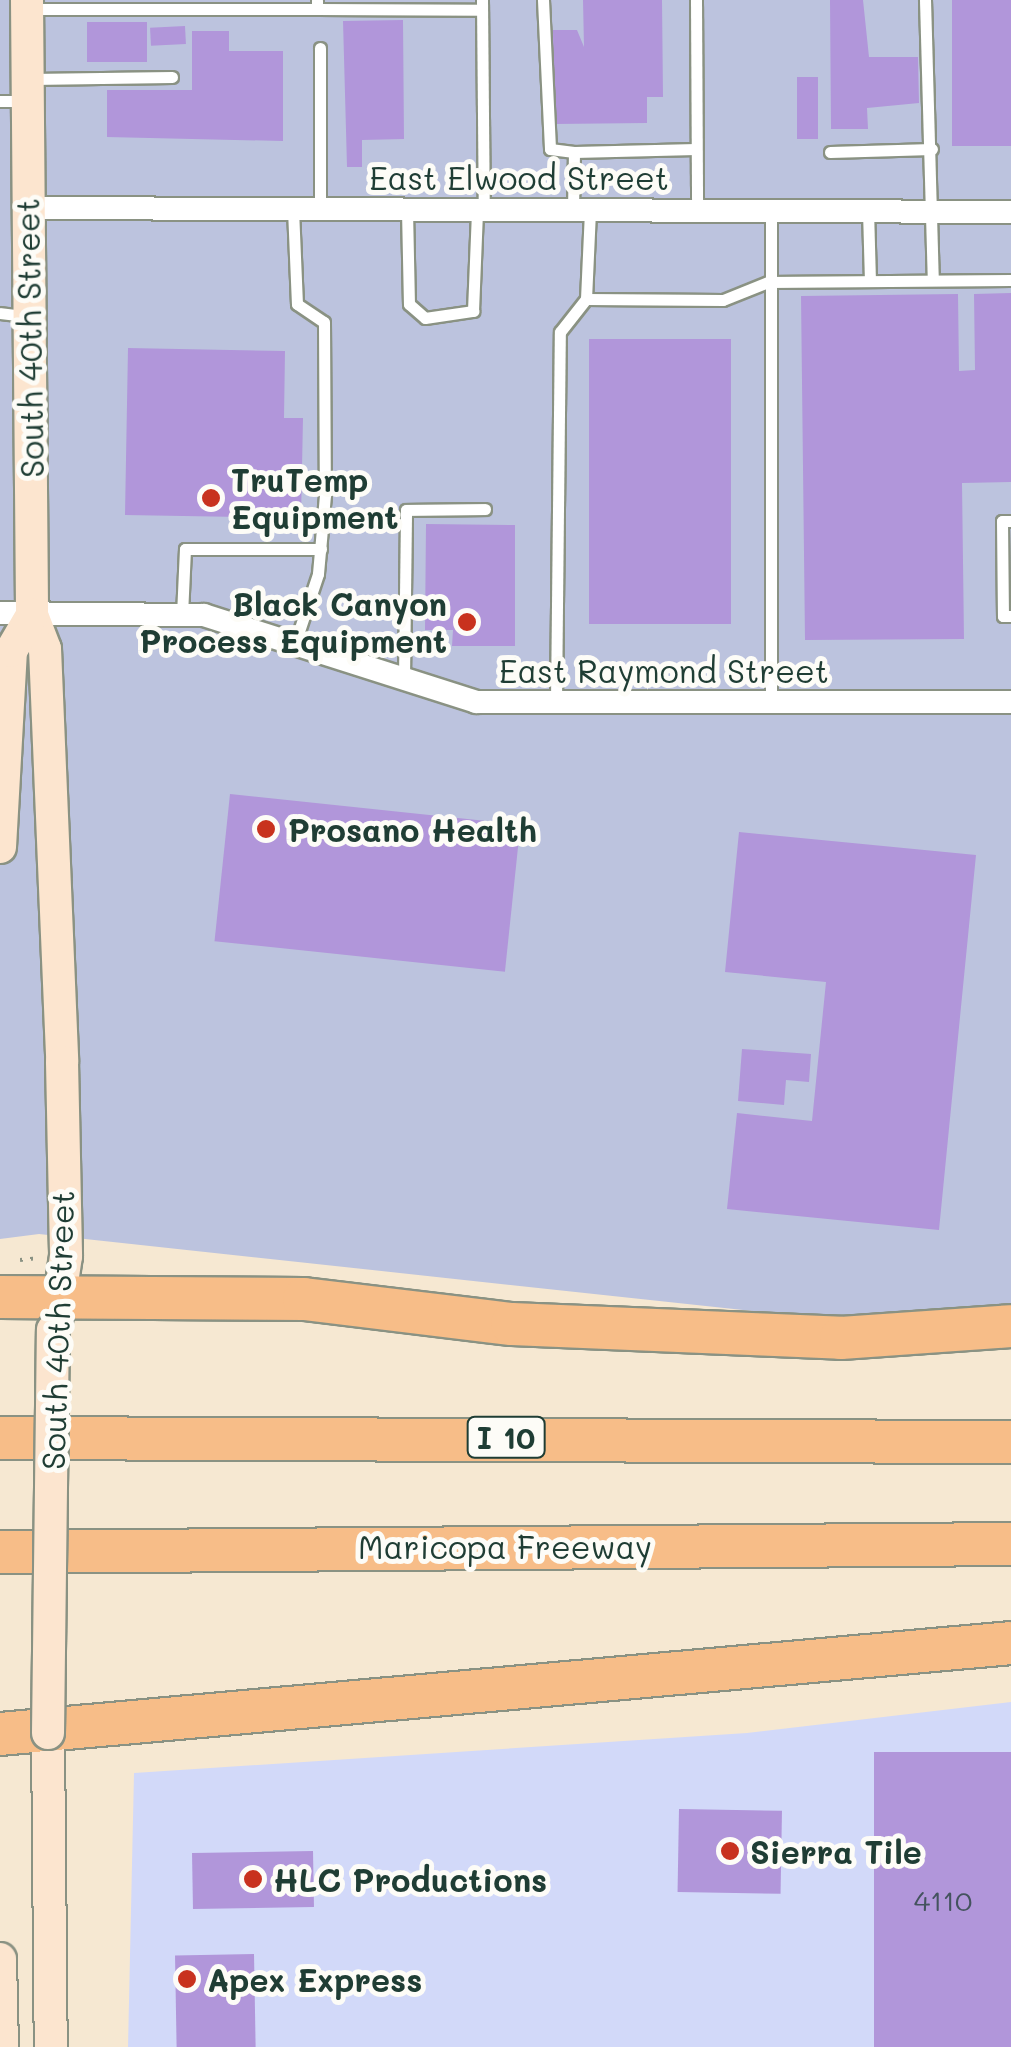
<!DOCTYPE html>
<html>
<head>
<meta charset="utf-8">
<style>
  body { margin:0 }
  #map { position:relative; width:1011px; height:2047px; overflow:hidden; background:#f6e8d2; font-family:Mali,sans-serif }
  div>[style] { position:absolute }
  .built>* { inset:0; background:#d2d9f9 }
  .industrial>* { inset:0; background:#bcc3de }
  .building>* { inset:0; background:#b196da; transform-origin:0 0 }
  .path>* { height:4px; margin-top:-2px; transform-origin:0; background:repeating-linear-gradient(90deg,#8a9283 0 2.5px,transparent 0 10.5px) }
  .roads { filter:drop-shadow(2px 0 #8a9283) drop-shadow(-2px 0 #8a9283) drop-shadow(0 2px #8a9283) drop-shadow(0 -2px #8a9283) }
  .lane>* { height:11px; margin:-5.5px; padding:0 5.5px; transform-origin:5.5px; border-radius:5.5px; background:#fff }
  .street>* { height:22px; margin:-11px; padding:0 11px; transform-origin:11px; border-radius:11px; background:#fff }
  .secondary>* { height:32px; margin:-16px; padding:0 16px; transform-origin:16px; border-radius:16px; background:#fce5cf }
  .highway>* { height:42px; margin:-21px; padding:0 21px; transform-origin:21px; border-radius:21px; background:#f7bd88 }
  .bridges { filter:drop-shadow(2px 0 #8a9283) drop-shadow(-2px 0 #8a9283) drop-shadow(0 2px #8a9283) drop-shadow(0 -2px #8a9283) }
  .secondary-bridge>* { height:32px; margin:-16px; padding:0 16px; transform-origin:16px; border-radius:16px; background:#fce5cf }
  .dots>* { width:28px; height:28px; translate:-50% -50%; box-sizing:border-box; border:5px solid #fdfcf7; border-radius:50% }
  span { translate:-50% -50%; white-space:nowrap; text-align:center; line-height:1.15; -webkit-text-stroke:10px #fdfcf7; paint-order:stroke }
  .number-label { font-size:28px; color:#44535e }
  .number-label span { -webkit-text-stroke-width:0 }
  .shield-label span { padding:2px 8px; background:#fdfcf7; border:2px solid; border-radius:8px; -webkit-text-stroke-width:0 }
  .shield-label { font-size:30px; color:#1f3d34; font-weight:700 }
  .street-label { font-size:32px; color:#1f3d34 }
  .poi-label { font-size:32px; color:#1f3d34; font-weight:700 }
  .left { translate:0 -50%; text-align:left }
  .right { translate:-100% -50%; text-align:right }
</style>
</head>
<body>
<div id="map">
  <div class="built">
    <i style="clip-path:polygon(1011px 1702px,1011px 2047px,128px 2047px,134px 1773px,747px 1733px)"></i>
  </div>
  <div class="industrial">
    <i style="clip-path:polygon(0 0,1011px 0,1011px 1339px,39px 1234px,0 1239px)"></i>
  </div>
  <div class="building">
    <i style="clip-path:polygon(583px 0,662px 0,663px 97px,647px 97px,647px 123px,554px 124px,553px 30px,577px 30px,584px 47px)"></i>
    <i style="clip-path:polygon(830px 0,863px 0,869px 57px,918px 57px,919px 103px,867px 108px,868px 129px,831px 129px)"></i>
    <i style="left:952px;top:0;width:59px;height:146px"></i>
    <i style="clip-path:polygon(403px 20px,404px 139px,362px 140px,362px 167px,347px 167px,343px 21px)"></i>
    <i style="left:87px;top:22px;width:60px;height:40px"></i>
    <i style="left:185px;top:26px;width:18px;height:35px;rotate:87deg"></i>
    <i style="clip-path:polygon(192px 31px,229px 31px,229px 51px,283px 51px,283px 141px,107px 137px,107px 90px,192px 90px)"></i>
    <i style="left:797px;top:77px;width:21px;height:62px"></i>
    <i style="clip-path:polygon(1011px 293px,1011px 482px,962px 483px,964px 639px,805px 640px,801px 296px,958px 294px,959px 371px,975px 370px,974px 294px)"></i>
    <i style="left:589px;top:339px;width:142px;height:285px"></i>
    <i style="clip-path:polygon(128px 348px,285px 351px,284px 418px,303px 418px,301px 518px,125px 515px)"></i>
    <i style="clip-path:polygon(426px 524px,515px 525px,515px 646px,452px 646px,453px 630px,425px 630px)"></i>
    <i style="left:230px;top:794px;width:292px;height:148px;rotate:6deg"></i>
    <i style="clip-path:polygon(739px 832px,976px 855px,939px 1230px,727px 1209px,737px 1113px,812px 1121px,826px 982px,725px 972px)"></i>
    <i style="clip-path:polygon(742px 1049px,811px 1054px,809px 1082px,786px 1080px,784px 1105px,738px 1101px)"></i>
    <i style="left:1011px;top:1752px;width:295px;height:137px;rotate:90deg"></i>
    <i style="left:679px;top:1809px;width:103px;height:83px;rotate:1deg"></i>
    <i style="left:313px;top:1851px;width:56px;height:121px;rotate:89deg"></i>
    <i style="left:254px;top:1954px;width:93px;height:79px;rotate:89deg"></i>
  </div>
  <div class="path">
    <i style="left:20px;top:1260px;width:18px;rotate:-6deg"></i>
  </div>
  <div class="roads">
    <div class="lane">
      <i style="left:482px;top:0;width:210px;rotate:89.5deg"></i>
      <i style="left:543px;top:0;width:149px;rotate:87.3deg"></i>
      <i style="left:550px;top:149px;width:24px;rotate:7deg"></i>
      <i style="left:696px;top:0;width:210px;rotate:89.7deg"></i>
      <i style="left:925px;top:0;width:280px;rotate:88.4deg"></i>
      <i style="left:31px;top:9px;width:286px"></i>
      <i style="left:317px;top:9px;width:9px;rotate:-90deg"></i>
      <i style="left:317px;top:9px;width:165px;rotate:0.3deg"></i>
      <i style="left:320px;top:48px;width:161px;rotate:90deg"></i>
      <i style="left:31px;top:79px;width:141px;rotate:-0.8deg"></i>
      <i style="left:0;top:101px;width:23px"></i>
      <i style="left:830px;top:152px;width:102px;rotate:-1.7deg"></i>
      <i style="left:293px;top:209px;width:95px;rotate:87.6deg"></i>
      <i style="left:297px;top:304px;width:32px;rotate:34deg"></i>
      <i style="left:324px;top:322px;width:173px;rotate:89.7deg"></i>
      <i style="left:325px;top:495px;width:79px;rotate:95.1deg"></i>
      <i style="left:318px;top:574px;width:70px;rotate:108.4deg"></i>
      <i style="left:407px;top:210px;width:94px;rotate:88.8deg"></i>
      <i style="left:409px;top:304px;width:21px;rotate:41deg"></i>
      <i style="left:425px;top:318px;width:49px;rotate:-8.3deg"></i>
      <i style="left:473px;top:311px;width:101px;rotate:-87.7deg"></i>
      <i style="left:573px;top:210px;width:58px;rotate:-89deg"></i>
      <i style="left:574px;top:152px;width:122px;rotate:-1.4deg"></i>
      <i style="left:771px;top:210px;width:492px;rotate:90deg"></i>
      <i style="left:868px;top:210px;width:71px;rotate:88.4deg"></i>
      <i style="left:586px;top:299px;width:137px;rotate:0.4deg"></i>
      <i style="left:723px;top:300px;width:48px;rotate:-21.8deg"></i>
      <i style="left:768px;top:282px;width:243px;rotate:-0.5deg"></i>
      <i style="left:0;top:313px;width:26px;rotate:7deg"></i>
      <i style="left:1011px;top:521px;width:9px;rotate:180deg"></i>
      <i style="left:1002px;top:521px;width:95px;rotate:89.4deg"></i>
      <i style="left:1003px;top:616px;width:8px"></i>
      <i style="left:182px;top:615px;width:66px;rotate:-87.4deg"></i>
      <i style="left:185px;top:549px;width:136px"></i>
      <i style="left:404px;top:678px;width:168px;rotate:-89.3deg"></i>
      <i style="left:406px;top:510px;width:79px;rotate:-0.7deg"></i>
      <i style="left:556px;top:701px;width:369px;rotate:-89.4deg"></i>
      <i style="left:560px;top:332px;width:42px;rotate:-51.8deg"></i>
      <i style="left:586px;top:299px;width:89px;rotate:-87.4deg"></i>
    </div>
    <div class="street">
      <i style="left:28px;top:208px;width:983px;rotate:0.23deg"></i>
      <i style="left:0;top:613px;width:204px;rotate:0.6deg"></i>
      <i style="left:204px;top:615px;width:286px;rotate:17.7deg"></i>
      <i style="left:476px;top:702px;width:535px"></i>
    </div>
    <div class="secondary">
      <i style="left:27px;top:0;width:615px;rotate:89.53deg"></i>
      <i style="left:32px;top:615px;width:36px;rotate:69deg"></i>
      <i style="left:45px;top:649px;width:413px;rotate:87.6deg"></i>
      <i style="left:62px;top:1062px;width:194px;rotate:88.8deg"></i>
      <i style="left:66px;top:1256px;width:61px;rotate:98.5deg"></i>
      <i style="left:0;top:847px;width:196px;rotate:-86.8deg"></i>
      <i style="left:11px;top:651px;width:42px;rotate:-59.7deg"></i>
      <i style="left:48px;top:1733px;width:314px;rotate:89.5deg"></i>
      <i style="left:0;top:1959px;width:88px;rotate:88.7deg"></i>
    </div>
    <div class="highway">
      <i style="left:0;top:1297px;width:304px;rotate:0.4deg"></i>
      <i style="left:304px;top:1299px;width:209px;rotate:6.9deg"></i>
      <i style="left:512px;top:1324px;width:329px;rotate:2.4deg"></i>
      <i style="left:841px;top:1338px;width:170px;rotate:-4deg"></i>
      <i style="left:0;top:1438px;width:1011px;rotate:0.23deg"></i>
      <i style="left:0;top:1552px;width:1011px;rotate:-0.45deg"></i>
      <i style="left:0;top:1734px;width:1015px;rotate:-5.14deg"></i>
    </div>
  </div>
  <div class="bridges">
    <div class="secondary-bridge">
      <i style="left:48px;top:1733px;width:403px;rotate:-89.3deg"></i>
    </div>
  </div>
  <div class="dots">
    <i style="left:211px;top:498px;background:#c8321e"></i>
    <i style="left:467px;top:622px;background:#c8321e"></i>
    <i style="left:266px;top:829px;background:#c8321e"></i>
    <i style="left:730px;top:1851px;background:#c8321e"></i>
    <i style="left:253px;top:1879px;background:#c8321e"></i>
    <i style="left:187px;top:1979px;background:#c8321e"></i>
  </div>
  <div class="number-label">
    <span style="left:943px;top:1900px">4110</span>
  </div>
  <div class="shield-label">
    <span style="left:506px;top:1437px">I 10</span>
  </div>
  <div class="street-label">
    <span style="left:519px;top:177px">East Elwood Street</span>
    <span style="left:29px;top:338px;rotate:-91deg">South 40th Street</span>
    <span style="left:664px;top:670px">East Raymond Street</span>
    <span style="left:57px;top:1330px;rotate:-88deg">South 40th Street</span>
    <span style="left:505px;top:1546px">Maricopa Freeway</span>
  </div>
  <div class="poi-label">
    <span class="left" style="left:231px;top:498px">TruTemp<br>Equipment</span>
    <span class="right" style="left:447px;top:622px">Black Canyon<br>Process Equipment</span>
    <span class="left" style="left:288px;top:829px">Prosano Health</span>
    <span class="left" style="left:750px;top:1851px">Sierra Tile</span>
    <span class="left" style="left:273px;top:1879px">HLC Productions</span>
    <span class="left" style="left:207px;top:1979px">Apex Express</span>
  </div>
</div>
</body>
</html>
